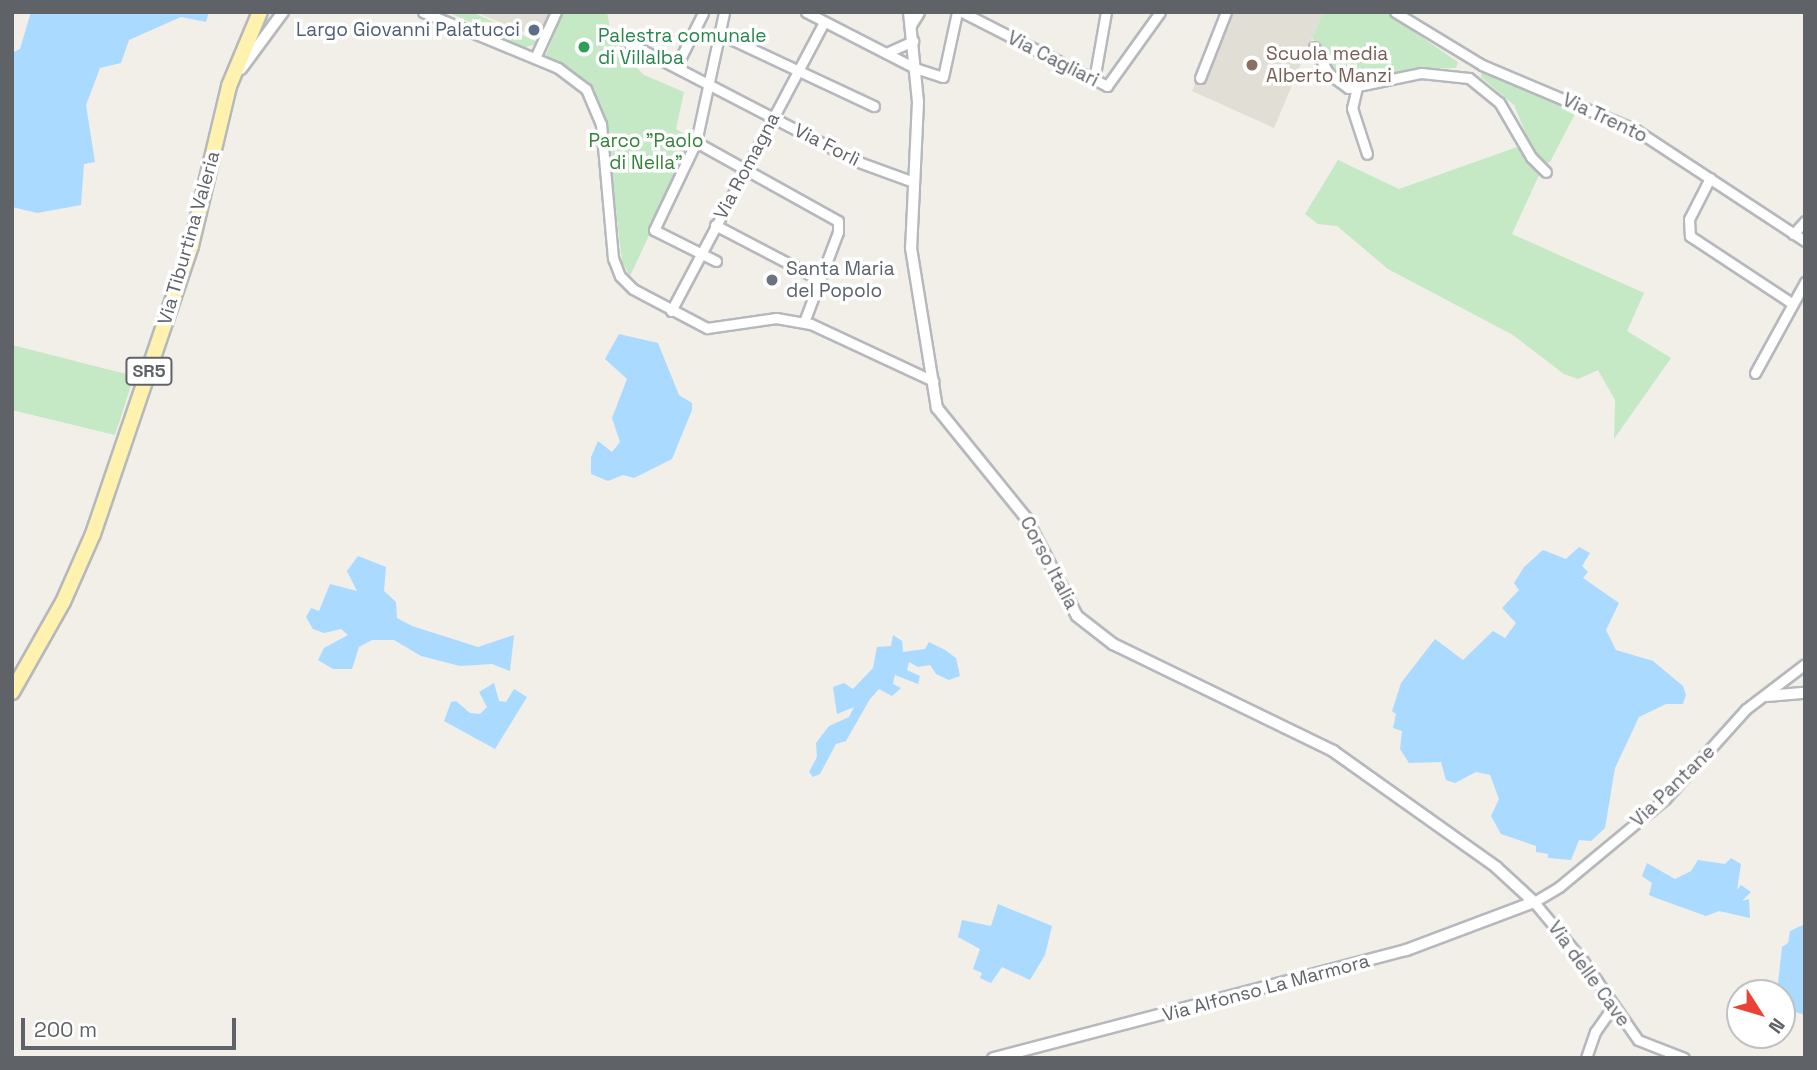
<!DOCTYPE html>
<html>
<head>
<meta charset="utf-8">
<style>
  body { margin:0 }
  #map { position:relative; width:1817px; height:1070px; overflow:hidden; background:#f1efe8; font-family:"Space Grotesk",sans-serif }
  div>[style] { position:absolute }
  .education>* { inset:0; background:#e1ded6 }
  .green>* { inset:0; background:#c5e8c5 }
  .water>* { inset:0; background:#aadaff }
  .roads { filter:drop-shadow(2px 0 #b5b8bc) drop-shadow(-2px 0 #b5b8bc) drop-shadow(0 2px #b5b8bc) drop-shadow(0 -2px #b5b8bc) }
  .minor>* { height:9px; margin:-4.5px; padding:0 4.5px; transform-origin:4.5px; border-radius:4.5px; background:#fff }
  .tertiary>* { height:10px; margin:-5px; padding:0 5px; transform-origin:5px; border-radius:5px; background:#fff }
  .primary>* { height:14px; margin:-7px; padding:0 7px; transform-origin:7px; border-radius:7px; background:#fff2af }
  .dots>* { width:19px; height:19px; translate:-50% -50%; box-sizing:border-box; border:4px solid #fff; border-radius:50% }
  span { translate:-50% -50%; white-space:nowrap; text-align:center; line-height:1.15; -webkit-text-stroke:7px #fff; paint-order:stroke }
  .shield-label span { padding:2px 5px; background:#fff; border:2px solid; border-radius:5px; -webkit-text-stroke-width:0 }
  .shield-label { font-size:18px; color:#5f6368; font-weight:700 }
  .service-label { font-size:19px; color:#4e5e75 }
  .right { translate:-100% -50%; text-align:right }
  .leisure-label { font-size:19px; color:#27864d }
  .left { translate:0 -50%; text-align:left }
  .education-label { font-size:19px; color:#785e54 }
  .street-label { font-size:19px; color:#5f6368 }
  .park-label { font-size:19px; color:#348238 }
  .worship-label { font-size:19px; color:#5b616d }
  .frame { position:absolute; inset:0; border:14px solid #5f6368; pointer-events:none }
  .north { position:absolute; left:1726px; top:979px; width:70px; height:70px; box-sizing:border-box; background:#fff; border:2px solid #bfc1c3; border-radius:50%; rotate:127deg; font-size:19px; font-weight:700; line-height:28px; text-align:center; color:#5f6368 }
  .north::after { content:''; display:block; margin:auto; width:24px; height:32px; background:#ea4335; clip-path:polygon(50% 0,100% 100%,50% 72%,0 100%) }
  .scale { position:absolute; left:21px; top:1018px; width:215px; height:32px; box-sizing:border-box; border:4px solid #5f6368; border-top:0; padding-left:9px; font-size:21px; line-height:24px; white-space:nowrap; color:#5f6368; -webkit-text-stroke:5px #fff; paint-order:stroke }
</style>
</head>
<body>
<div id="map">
  <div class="education">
    <i style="clip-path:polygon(475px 12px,551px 12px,545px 28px,529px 22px,524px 32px)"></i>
    <i style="clip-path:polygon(1224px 12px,1323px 12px,1274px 128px,1192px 91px)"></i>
  </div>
  <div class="green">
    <i style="clip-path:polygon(448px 12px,472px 12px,540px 43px,523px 48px)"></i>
    <i style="clip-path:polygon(564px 12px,607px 12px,612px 40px,624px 55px,644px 75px,684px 92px,676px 129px,690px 137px,690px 148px,630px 276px,622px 262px,605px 115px,578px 74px,545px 57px)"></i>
    <i style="clip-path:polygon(1323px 12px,1385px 12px,1458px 62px,1456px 68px,1411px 69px,1362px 81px,1341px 79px,1312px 38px)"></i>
    <i style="clip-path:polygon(1482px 71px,1578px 108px,1550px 162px,1545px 163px,1534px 154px,1514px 105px,1481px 77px)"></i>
    <i style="clip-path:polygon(1520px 146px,1540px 173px,1512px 234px,1644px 293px,1627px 331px,1671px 358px,1614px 439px,1615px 400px,1598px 370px,1578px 379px,1564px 374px,1513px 335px,1388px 269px,1337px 226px,1318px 224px,1305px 214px,1338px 160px,1399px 189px)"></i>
    <i style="clip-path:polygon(12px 345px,134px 376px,115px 435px,12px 410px)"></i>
  </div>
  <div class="water">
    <i style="clip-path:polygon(31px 12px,209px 12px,206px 22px,181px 17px,129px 40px,121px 63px,100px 68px,86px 105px,95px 162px,84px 164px,81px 205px,37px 213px,12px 207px,12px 53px,20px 49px)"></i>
    <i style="clip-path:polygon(619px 334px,658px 343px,679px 395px,692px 403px,692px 410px,672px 459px,634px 478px,623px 475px,608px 481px,591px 474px,591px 457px,598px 441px,612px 452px,620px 442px,612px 418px,627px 379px,605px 359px)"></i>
    <i style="clip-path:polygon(1579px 547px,1590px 553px,1582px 566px,1588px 572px,1583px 578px,1619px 603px,1606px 630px,1616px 650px,1653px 661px,1683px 686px,1686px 695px,1683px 704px,1666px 704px,1639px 717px,1615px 768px,1605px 828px,1591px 841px,1579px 840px,1571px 860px,1548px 858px,1548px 854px,1536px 852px,1536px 846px,1501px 834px,1491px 816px,1499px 799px,1490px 775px,1476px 772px,1455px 783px,1446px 780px,1441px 762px,1409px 763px,1400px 749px,1402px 731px,1393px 728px,1396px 714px,1392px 711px,1401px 683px,1435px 639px,1463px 660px,1493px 631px,1505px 638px,1516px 623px,1502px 608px,1519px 590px,1514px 583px,1524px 567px,1543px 550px,1566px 559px)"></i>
    <i style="clip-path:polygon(358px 556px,386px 567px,384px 591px,396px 602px,397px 618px,412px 626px,478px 647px,514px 635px,510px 671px,492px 664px,460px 666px,421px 656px,394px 640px,372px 640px,359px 647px,352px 669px,333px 669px,318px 660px,324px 648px,348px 635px,341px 629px,324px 633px,313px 629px,306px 617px,311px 608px,319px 611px,330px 584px,357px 591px,347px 571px)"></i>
    <i style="clip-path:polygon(893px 635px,902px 641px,903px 652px,925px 649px,929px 642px,945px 650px,956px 658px,960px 676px,949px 680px,936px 674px,930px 665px,918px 667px,909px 662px,907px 670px,920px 676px,918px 684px,895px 675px,893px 684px,901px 688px,892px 696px,879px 689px,870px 699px,846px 741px,836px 744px,820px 774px,813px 777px,809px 772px,817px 757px,816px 743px,829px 726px,849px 717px,854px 707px,837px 714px,833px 687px,844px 683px,853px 689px,873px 668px,877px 647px,891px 646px)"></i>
    <i style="clip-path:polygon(494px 683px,499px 701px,506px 702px,514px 689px,527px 697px,495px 749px,444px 721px,451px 702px,456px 701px,470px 713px,480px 714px,487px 707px,479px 692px)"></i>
    <i style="clip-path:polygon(1731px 858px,1741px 864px,1737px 890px,1741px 885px,1751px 892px,1742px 901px,1749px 899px,1750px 918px,1719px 911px,1706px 916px,1656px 898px,1649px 895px,1652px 883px,1642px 876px,1647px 863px,1675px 879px,1691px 871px,1698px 860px,1725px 864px)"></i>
    <i style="clip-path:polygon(998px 904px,1052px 926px,1045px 955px,1030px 980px,1002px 967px,991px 983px,980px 978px,982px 973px,973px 969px,980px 949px,958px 937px,962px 920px,991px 926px)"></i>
    <i style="clip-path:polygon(1805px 924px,1805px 1015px,1782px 1008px,1782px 993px,1777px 993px,1782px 947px,1788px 943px,1790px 931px)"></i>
  </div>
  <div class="roads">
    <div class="minor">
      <i style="left:423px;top:12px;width:146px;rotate:22.5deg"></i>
      <i style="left:558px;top:68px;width:35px;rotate:37deg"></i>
      <i style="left:586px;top:89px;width:38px;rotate:67deg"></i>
      <i style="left:601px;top:124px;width:135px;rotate:84.9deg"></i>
      <i style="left:613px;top:258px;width:19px;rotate:69deg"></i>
      <i style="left:620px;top:276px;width:18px;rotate:45deg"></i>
      <i style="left:633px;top:289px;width:84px;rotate:27.8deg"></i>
      <i style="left:707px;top:328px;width:70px;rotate:-8.2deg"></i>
      <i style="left:776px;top:318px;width:36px;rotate:10deg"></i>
      <i style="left:811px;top:324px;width:135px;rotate:25deg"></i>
      <i style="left:806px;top:12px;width:123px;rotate:27.2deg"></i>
      <i style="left:915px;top:68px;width:29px;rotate:18deg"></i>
      <i style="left:943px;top:77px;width:66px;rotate:-77.8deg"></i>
      <i style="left:962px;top:12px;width:163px;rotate:27deg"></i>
      <i style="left:1107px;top:86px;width:91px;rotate:-54.4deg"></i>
      <i style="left:1395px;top:12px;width:102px;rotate:31.3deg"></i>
      <i style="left:1482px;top:65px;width:167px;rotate:22.9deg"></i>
      <i style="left:1636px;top:130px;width:202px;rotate:33.3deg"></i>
      <i style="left:911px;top:25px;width:15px;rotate:-58deg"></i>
      <i style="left:720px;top:34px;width:170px;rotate:25.1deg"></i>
      <i style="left:621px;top:39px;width:265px;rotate:27.4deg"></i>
      <i style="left:856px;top:161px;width:59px;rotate:20deg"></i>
      <i style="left:1314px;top:47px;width:31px;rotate:61deg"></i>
      <i style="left:1329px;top:74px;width:24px;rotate:36deg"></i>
      <i style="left:1348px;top:88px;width:75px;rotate:-11.6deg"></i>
      <i style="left:1421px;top:73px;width:48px;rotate:5.9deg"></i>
      <i style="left:1469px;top:78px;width:38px;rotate:39deg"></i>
      <i style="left:1499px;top:102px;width:64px;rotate:59.8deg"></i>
      <i style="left:1531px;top:157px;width:21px;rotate:45deg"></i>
      <i style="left:886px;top:53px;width:30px;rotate:-24deg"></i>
      <i style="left:535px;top:58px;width:51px;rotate:-65.5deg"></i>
      <i style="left:676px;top:67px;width:60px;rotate:-63.4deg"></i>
      <i style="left:1200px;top:78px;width:71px;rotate:-68.5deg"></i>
      <i style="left:1094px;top:80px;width:69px;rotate:-80deg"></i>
      <i style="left:1357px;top:87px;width:22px;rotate:103deg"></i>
      <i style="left:1352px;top:108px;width:48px;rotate:71.9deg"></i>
      <i style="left:696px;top:142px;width:162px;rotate:29.1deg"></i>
      <i style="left:838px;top:221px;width:11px;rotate:90deg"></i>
      <i style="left:838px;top:232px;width:96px;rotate:110.7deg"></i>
      <i style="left:1710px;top:178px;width:46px;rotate:117.1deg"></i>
      <i style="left:1689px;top:219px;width:17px;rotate:87deg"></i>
      <i style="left:1690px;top:236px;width:123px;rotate:33.4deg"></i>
      <i style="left:715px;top:225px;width:119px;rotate:27.6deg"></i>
      <i style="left:1793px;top:234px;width:18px;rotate:-47deg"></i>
      <i style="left:716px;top:261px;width:69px;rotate:-153.4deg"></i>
      <i style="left:654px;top:230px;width:98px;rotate:-64.5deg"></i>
      <i style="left:696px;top:142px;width:133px;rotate:-77.8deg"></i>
      <i style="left:671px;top:311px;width:327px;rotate:-62.1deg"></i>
      <i style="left:1755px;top:373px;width:104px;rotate:-61.2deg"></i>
      <i style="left:1586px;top:1058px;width:28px;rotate:-71deg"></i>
      <i style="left:1595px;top:1032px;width:29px;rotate:-55deg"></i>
      <i style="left:1684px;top:1058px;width:49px;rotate:-158.6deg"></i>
      <i style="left:1638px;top:1040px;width:96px;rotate:-124.8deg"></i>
      <i style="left:1583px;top:961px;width:77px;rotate:-129.7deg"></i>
      <i style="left:1534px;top:902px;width:29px;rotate:-31deg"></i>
      <i style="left:1559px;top:887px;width:138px;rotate:-39.7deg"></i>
      <i style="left:1665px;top:799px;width:121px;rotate:-48deg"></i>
      <i style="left:1746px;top:709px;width:74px;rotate:-37.3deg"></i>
    </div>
    <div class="tertiary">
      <i style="left:909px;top:12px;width:90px;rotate:84.3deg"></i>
      <i style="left:918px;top:102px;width:146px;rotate:92.7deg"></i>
      <i style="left:911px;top:248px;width:162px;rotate:80.8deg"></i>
      <i style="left:937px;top:408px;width:141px;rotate:51deg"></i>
      <i style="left:1026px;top:518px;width:110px;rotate:62.5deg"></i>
      <i style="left:1077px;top:616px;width:46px;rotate:37.9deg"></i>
      <i style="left:1113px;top:644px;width:245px;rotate:25.9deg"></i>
      <i style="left:1333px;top:751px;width:200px;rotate:35.4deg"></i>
      <i style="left:1496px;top:867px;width:52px;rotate:42.6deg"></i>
      <i style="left:1534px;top:902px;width:137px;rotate:159.4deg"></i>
      <i style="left:1406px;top:950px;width:427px;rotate:165.3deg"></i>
      <i style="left:241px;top:69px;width:71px;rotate:-53.6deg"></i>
      <i style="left:1767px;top:696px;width:38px;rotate:-5deg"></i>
    </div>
    <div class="primary">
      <i style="left:12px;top:692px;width:103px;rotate:-60.5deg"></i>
      <i style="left:63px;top:602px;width:74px;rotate:-66.2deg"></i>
      <i style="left:93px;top:534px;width:304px;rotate:-71.2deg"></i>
      <i style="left:191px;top:246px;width:164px;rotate:-76.6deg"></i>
      <i style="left:229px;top:86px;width:80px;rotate:-67.3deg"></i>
    </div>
  </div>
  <div class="dots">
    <i style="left:534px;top:30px;background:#5c6f8a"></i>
    <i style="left:584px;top:47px;background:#2e9e5b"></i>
    <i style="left:1252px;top:65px;background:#8d6e63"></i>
    <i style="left:772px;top:280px;background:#6b7280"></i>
  </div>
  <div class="shield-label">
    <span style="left:149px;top:371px">SR5</span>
  </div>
  <div class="service-label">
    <span class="right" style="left:520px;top:30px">Largo Giovanni Palatucci</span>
  </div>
  <div class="leisure-label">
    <span class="left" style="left:598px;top:47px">Palestra comunale<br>di Villalba</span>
  </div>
  <div class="education-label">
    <span class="left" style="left:1266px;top:65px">Scuola media<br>Alberto Manzi</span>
  </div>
  <div class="street-label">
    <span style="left:1053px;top:59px;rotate:27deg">Via Cagliari</span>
    <span style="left:1605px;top:118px;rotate:25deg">Via Trento</span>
    <span style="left:827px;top:145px;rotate:27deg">Via Forlì</span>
    <span style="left:747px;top:166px;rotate:-62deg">Via Romagna</span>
    <span style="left:189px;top:238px;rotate:-74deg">Via Tiburtina Valeria</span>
    <span style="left:1049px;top:563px;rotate:62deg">Corso Italia</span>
    <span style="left:1673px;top:786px;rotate:-44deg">Via Pantane</span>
    <span style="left:1589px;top:974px;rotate:54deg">Via delle Cave</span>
    <span style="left:1266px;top:988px;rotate:-15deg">Via Alfonso La Marmora</span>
  </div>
  <div class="park-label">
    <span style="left:646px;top:152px">Parco "Paolo<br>di Nella"</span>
  </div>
  <div class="worship-label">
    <span class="left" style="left:786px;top:280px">Santa Maria<br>del Popolo</span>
  </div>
  <div class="frame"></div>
  <div class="north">N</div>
  <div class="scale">200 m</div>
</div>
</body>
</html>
